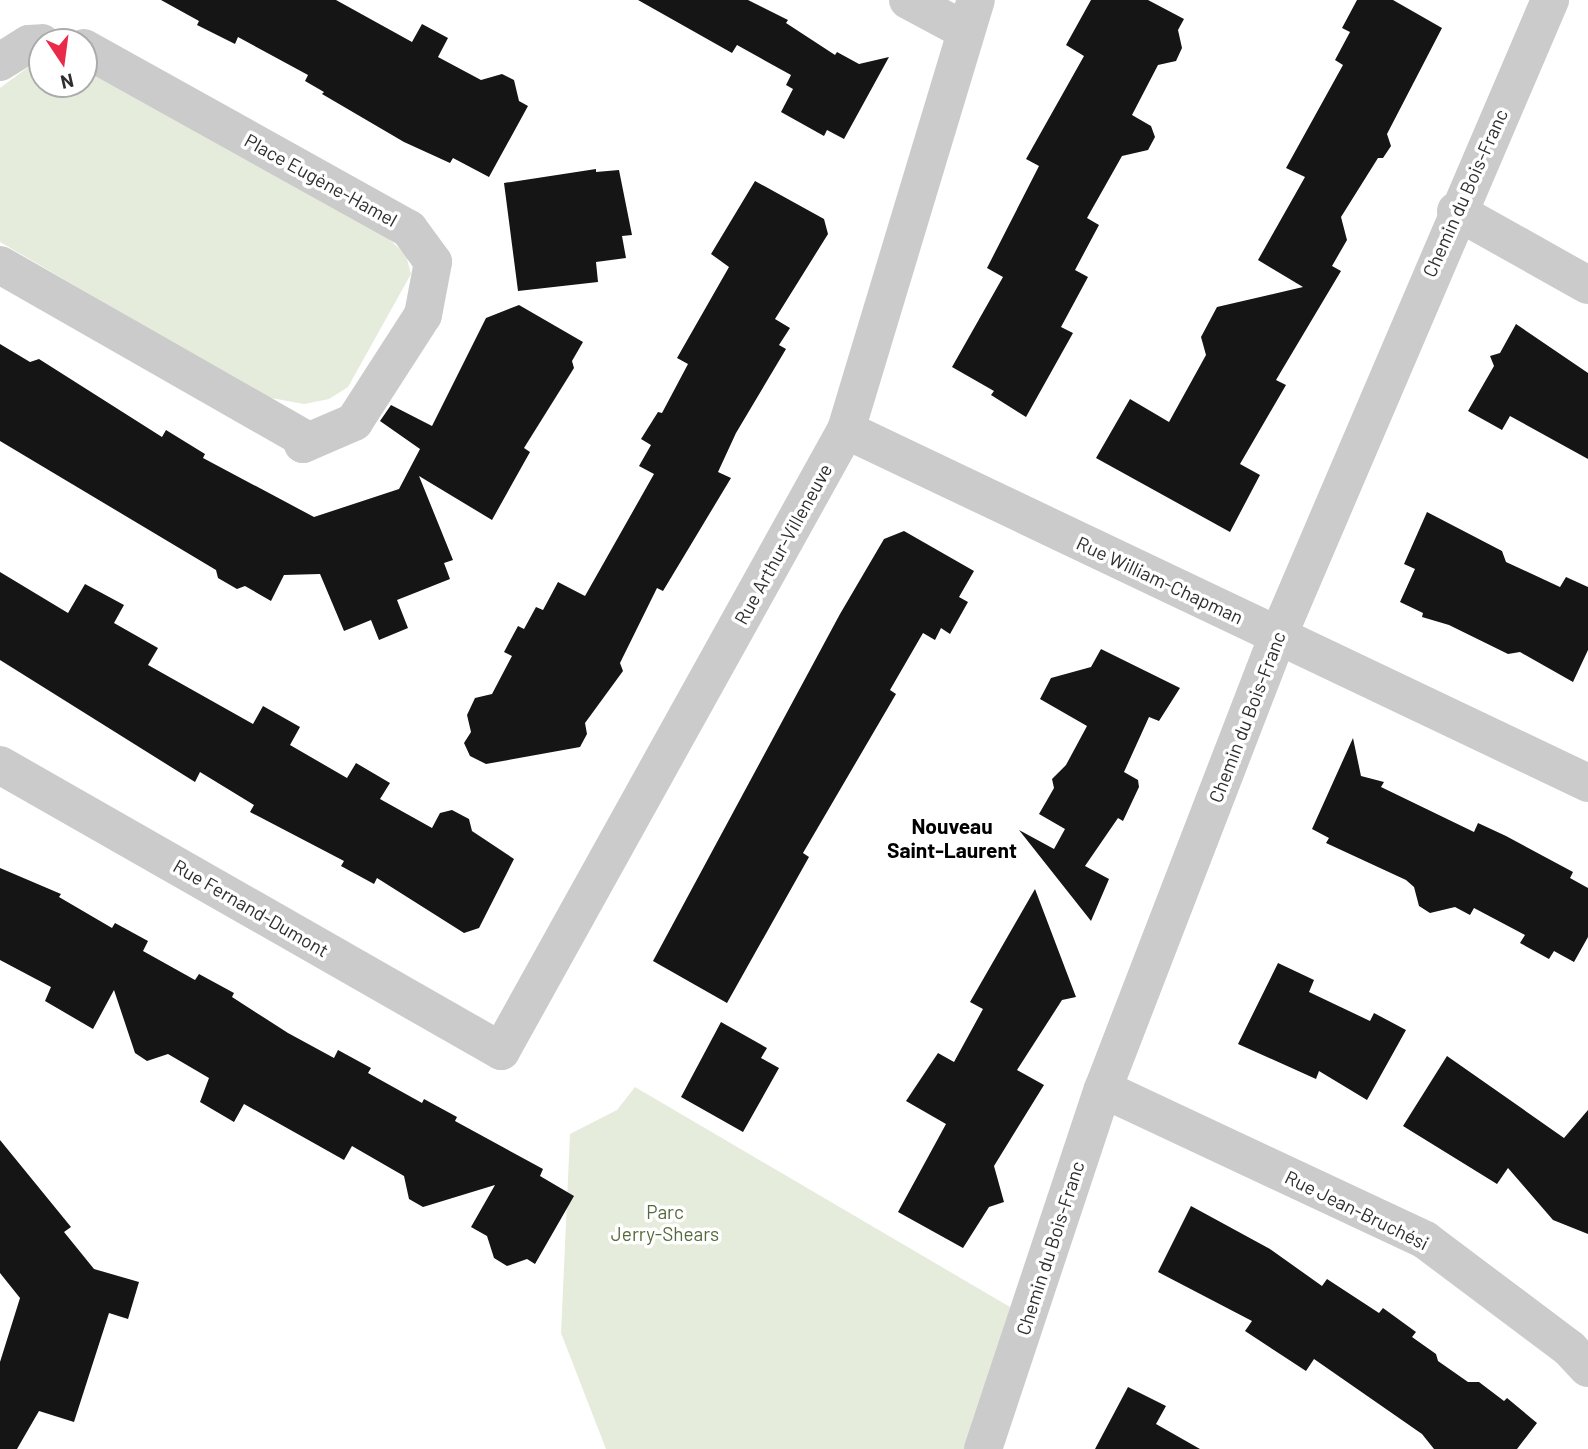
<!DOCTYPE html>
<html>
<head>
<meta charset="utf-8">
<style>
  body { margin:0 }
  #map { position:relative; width:1588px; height:1449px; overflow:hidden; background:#fff; font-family:Barlow,sans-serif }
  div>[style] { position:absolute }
  .green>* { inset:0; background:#e5ecdb }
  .building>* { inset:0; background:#151515 }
  .minor>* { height:38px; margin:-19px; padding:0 19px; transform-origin:19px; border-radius:19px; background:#cbcbcb }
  span { translate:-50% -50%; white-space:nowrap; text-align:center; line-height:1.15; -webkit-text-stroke:7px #fff; paint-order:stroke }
  .street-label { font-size:19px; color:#2e2e2e }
  .park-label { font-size:19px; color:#556a3a }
  .neighbourhood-label { font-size:21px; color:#000; font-weight:700 }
  .north { position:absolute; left:28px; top:28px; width:70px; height:70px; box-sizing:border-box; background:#fff; border:2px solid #ababab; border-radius:50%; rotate:167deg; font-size:19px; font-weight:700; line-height:28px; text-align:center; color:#2e2e2e }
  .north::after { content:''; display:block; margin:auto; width:24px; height:32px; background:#ea2a49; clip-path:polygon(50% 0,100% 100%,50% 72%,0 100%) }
</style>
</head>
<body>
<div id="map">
  <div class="green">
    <i style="clip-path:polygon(42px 63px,42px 84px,84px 84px,84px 70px,387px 237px,406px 255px,411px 274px,348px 387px,329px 399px,304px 404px,266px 397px,0 242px,0 88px,31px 65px)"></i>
    <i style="clip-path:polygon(635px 1087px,1010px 1307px,971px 1449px,606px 1449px,561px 1333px,570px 1134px,617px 1110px)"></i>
  </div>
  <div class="building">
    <i style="clip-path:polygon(161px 0,336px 0,412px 42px,422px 24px,448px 38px,438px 57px,481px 80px,502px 74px,514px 80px,519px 101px,528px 106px,489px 177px,453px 158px,450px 163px,404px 142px,322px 94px,324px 92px,305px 81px,308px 75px,238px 37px,235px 44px,197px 25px,199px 21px)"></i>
    <i style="clip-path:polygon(638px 0,748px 0,788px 20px,786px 23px,835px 55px,837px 52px,859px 64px,889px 57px,844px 139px,827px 130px,824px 136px,781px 112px,793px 89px,786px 85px,791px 75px,737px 45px,732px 53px)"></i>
    <i style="clip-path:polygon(1091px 0,1148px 0,1184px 19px,1178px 30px,1182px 48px,1176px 61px,1158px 65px,1132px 115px,1151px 126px,1155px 137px,1148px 150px,1122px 156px,1087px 218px,1099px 225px,1075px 270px,1088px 277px,1061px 327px,1073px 333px,1026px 417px,991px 395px,994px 391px,952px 367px,1003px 277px,987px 268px,1039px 166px,1026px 159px,1084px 56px,1066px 45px)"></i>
    <i style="clip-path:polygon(1357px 0,1393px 0,1442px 28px,1387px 134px,1391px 146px,1383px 158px,1378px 158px,1341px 217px,1347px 240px,1332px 266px,1341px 271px,1276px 380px,1286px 385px,1240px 464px,1260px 475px,1230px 532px,1096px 458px,1130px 399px,1169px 422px,1206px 355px,1201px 337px,1217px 307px,1303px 287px,1258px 260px,1305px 177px,1286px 168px,1343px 65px,1335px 60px,1350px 32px,1342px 28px)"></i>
    <i style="clip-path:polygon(596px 169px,596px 172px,619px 170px,632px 235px,622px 236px,626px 258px,596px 262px,598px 282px,518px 291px,504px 183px)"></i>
    <i style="clip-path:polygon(755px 181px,824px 219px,828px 234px,775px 319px,790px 328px,779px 345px,786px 349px,736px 433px,718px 472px,731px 478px,663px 591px,657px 588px,620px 663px,623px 671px,585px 723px,587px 734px,580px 747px,486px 764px,470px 756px,464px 743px,471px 732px,467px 715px,475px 698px,492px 694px,512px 656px,504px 652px,518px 626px,524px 629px,536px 607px,543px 610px,558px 582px,585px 596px,654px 474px,639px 466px,651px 445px,641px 439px,658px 412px,662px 413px,688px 364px,677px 358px,729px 267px,711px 254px)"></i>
    <i style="clip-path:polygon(519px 305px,583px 342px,572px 361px,574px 368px,524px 448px,530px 452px,492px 520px,419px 476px,453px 560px,444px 563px,450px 579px,397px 600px,408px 628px,379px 640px,371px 620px,344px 631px,320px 574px,284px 575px,271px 601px,245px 586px,237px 589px,218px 578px,216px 570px,0 441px,0 344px,30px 362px,39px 359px,162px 437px,166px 430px,205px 454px,203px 458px,314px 517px,399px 489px,420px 449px,380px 421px,391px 405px,432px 426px,486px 318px)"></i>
    <i style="clip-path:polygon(1516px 324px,1588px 373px,1588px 459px,1510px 416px,1502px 430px,1468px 411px,1494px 366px,1490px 356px,1500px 353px)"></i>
    <i style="clip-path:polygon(1427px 512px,1502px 551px,1506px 562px,1560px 587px,1566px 577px,1588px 587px,1588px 650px,1573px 682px,1520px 652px,1508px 654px,1449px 625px,1422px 617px,1423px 613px,1400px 602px,1415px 569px,1404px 564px)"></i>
    <i style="clip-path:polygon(904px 531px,974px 571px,959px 597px,968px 602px,950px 634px,941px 628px,935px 640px,923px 633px,890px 690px,896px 694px,803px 853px,809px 857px,727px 1003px,653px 961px,840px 614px,884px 539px)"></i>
    <i style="clip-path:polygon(0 572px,68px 613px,85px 584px,124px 605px,114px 623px,158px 648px,148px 665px,253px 724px,263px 706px,300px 727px,290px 745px,347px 778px,356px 763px,390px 783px,380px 799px,432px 828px,440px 813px,452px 810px,469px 819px,472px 831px,514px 859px,479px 928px,464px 933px,377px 878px,374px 884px,341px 866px,344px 861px,250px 812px,254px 805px,200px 772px,195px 782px,0 660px)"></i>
    <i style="clip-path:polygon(1101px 649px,1180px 688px,1159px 721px,1149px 717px,1124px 772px,1138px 780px,1139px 787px,1123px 821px,1118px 818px,1085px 866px,1109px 879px,1091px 921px,1019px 830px,1054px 849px,1065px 829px,1039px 814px,1054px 788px,1052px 779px,1066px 765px,1087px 726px,1040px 699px,1051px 678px,1091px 667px)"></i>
    <i style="clip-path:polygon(1353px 738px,1361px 776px,1384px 782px,1381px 787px,1474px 832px,1478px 823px,1506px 836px,1573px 872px,1570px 878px,1588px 888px,1588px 937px,1574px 962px,1554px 951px,1549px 959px,1520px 943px,1525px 935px,1474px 908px,1470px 915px,1455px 907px,1430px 913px,1419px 906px,1414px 887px,1406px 880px,1326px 843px,1329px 838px,1312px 829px)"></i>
    <i style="clip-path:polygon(0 868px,61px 894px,59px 897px,112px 928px,115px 923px,148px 941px,143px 951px,195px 980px,199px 974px,234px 993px,232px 997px,288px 1033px,334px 1058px,338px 1050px,371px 1068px,368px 1073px,422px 1103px,424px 1099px,457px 1117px,455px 1121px,543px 1169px,540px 1176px,574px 1196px,535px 1264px,527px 1259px,507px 1266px,494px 1258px,487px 1236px,471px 1227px,495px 1185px,423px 1207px,409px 1199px,404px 1176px,352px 1146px,344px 1160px,244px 1104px,234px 1122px,200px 1102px,209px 1078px,168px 1054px,147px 1061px,135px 1053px,114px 990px,93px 1029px,45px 1001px,51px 987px,0 960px)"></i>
    <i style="clip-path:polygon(1035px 889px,1076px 997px,1062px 1000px,1017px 1070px,1044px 1085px,994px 1166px,1004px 1202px,989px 1207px,963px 1248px,898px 1212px,946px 1124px,906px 1101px,938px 1053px,954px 1062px,983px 1009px,970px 1002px)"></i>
    <i style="clip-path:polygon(1278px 963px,1314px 980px,1309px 992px,1370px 1021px,1374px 1013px,1406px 1030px,1367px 1100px,1319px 1071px,1316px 1079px,1238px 1044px)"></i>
    <i style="clip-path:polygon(721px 1022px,767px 1048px,761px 1058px,779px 1068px,743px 1132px,681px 1097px)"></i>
    <i style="clip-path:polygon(1447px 1056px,1564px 1138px,1588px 1110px,1588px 1234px,1553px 1220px,1508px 1168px,1497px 1184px,1403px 1126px)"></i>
    <i style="clip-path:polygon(0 1140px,71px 1227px,64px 1232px,94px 1269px,139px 1282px,128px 1319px,109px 1313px,74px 1422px,39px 1411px,17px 1449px,0 1449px,0 1362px,20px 1298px,0 1273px)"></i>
    <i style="clip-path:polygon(1191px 1206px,1270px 1249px,1322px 1286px,1327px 1279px,1379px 1313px,1383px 1308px,1416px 1332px,1412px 1337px,1436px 1354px,1438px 1361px,1468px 1382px,1479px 1382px,1504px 1401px,1507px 1398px,1537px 1423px,1517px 1449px,1434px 1449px,1422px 1434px,1314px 1359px,1306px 1371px,1245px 1331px,1252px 1321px,1158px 1272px)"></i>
    <i style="clip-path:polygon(1128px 1387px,1166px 1406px,1156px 1424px,1200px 1449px,1095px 1449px)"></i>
  </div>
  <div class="minor">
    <i style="left:908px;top:0;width:64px;rotate:28.2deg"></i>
    <i style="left:0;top:62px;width:34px;rotate:-32deg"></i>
    <i style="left:29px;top:44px;width:13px;rotate:-4deg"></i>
    <i style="left:1456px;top:211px;width:151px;rotate:29.3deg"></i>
    <i style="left:0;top:265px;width:349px;rotate:29.7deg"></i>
    <i style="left:303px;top:438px;width:6px;rotate:90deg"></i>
    <i style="left:303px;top:444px;width:56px;rotate:-23.3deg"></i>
    <i style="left:354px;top:422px;width:127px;rotate:-57.2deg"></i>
    <i style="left:423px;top:315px;width:54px;rotate:-79.3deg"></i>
    <i style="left:433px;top:262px;width:41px;rotate:-126deg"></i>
    <i style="left:409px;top:229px;width:372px;rotate:-150.9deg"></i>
    <i style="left:846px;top:430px;width:822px;rotate:25.44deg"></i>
    <i style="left:0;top:765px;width:577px;rotate:29.72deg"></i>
    <i style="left:501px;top:1051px;width:710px;rotate:-60.95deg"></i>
    <i style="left:846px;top:430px;width:449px;rotate:-73.2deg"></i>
    <i style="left:1103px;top:1089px;width:356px;rotate:25.1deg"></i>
    <i style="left:1425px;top:1240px;width:181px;rotate:36.9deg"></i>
    <i style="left:1570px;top:1349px;width:26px;rotate:47deg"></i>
    <i style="left:983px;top:1449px;width:379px;rotate:-71.6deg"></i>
    <i style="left:1103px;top:1089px;width:486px;rotate:-68.9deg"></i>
    <i style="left:1278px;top:636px;width:692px;rotate:-66.84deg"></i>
  </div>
  <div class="street-label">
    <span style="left:321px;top:180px;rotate:29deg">Place Eugène-Hamel</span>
    <span style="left:1465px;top:193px;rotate:-66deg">Chemin du Bois-Franc</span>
    <span style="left:783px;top:544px;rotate:-61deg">Rue Arthur-Villeneuve</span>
    <span style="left:1160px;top:580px;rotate:25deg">Rue William-Chapman</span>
    <span style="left:1247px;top:717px;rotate:-69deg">Chemin du Bois-Franc</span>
    <span style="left:251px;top:908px;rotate:30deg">Rue Fernand-Dumont</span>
    <span style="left:1357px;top:1210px;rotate:26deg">Rue Jean-Bruchési</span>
    <span style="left:1050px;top:1248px;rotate:-72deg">Chemin du Bois-Franc</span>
  </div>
  <div class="park-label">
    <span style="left:665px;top:1223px">Parc<br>Jerry-Shears</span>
  </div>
  <div class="neighbourhood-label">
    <span style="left:952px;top:838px">Nouveau<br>Saint-Laurent</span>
  </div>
  <div class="north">N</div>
</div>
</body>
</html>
